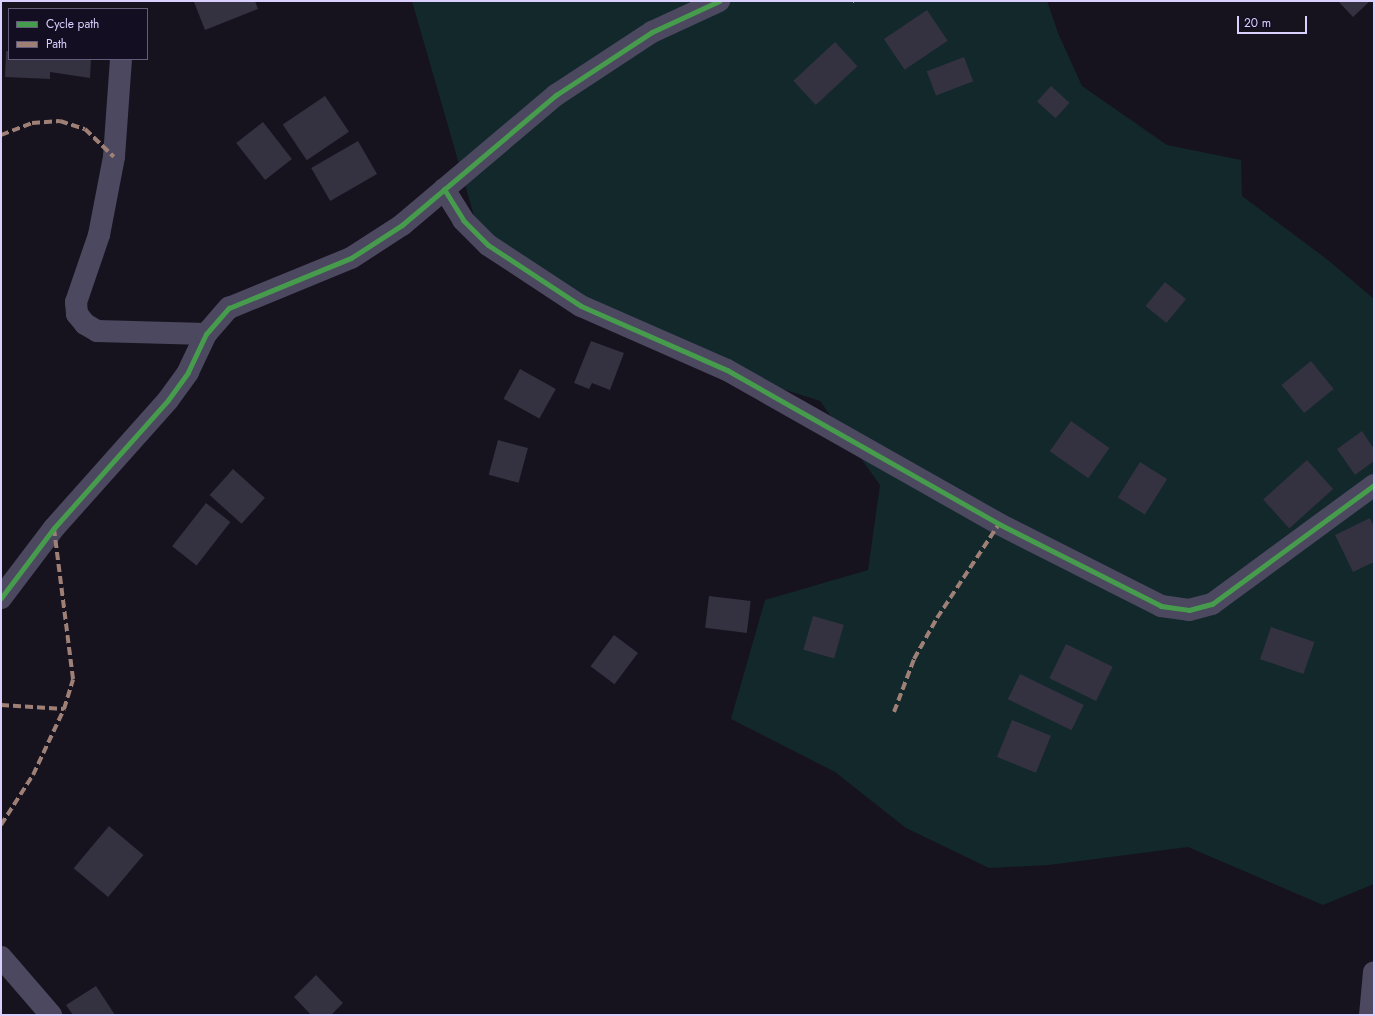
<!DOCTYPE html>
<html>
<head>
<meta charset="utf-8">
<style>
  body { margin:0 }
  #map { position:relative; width:1375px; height:1016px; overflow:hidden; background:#16131e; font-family:Jost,sans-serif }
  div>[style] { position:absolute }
  .green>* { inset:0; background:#12282b }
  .building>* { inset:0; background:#343140; transform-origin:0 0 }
  .minor>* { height:22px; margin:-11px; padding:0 11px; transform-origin:11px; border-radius:11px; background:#4b485f }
  .quiet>* { height:4px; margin-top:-2px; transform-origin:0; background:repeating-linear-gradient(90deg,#9e8076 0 8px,transparent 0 12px) }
  .cycleway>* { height:5px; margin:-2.5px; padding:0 2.5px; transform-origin:2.5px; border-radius:2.5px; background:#469c4c }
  span { translate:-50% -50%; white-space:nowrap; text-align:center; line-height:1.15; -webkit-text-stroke:3px #140e23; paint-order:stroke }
  .frame { position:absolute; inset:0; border:2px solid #dad0ff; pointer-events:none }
  .legend { position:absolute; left:8px; top:8px; width:140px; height:52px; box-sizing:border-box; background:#140e23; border:1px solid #635c7b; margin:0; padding:5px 7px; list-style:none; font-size:12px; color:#dad0ff }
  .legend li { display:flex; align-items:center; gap:8px; height:20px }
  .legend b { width:20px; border:1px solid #635c7b }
  .scale { position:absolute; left:1237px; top:16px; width:70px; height:18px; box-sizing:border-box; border:2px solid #dad0ff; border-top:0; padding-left:5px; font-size:12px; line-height:14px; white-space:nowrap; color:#dad0ff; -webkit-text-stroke:3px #140e23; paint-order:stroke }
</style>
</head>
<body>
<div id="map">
  <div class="green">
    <i style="clip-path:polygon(412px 1px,1047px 1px,1058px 33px,1082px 86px,1167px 145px,1241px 160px,1242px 196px,1328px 260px,1374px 299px,1374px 884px,1323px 905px,1188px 847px,1049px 865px,989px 868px,906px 828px,835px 772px,731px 719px,765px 600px,868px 570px,880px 485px,820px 401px,682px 357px,485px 254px)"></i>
  </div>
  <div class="building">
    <i style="clip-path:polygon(255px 1px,258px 9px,205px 30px,194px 2px)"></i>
    <i style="clip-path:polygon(1338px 1px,1370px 1px,1353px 17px)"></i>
    <i style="left:927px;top:10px;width:37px;height:52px;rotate:56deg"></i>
    <i style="left:835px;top:42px;width:33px;height:57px;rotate:47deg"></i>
    <i style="clip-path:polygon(6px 51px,9px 51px,9px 59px,91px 59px,90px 78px,50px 72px,50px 79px,5px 77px)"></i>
    <i style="left:964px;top:57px;width:26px;height:40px;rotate:69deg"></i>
    <i style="left:1051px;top:86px;width:25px;height:21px;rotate:42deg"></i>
    <i style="left:325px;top:96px;width:43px;height:51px;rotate:56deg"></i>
    <i style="left:263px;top:122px;width:47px;height:34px;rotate:52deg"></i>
    <i style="left:358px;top:141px;width:38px;height:54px;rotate:60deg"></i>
    <i style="left:1165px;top:282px;width:27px;height:31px;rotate:39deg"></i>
    <i style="clip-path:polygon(591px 341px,624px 353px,610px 390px,592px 383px,589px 389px,574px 383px)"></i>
    <i style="left:1311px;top:361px;width:36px;height:38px;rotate:51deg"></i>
    <i style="left:520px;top:369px;width:41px;height:34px;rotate:29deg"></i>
    <i style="left:1071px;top:421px;width:47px;height:37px;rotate:35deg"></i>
    <i style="clip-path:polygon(1362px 431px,1374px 449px,1374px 461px,1355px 475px,1337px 449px)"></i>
    <i style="left:498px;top:440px;width:31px;height:36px;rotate:15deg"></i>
    <i style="left:1307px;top:460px;width:39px;height:59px;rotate:48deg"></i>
    <i style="left:1140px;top:462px;width:32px;height:42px;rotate:32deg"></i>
    <i style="left:233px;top:469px;width:43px;height:35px;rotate:42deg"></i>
    <i style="left:206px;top:503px;width:31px;height:55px;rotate:38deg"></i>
    <i style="clip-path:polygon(1370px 518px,1374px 527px,1374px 562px,1353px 572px,1335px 535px)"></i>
    <i style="left:709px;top:596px;width:42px;height:32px;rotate:7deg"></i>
    <i style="left:813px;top:616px;width:32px;height:35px;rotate:16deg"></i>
    <i style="left:1271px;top:627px;width:46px;height:34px;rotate:19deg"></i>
    <i style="left:614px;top:635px;width:30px;height:39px;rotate:37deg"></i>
    <i style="left:1066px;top:644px;width:52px;height:38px;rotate:26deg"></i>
    <i style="left:1020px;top:674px;width:71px;height:28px;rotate:26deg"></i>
    <i style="left:1012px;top:720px;width:42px;height:40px;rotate:22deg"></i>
    <i style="left:109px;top:826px;width:45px;height:55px;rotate:40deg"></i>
    <i style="clip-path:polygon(316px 975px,343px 1003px,331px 1015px,311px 1015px,294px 997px)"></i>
    <i style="clip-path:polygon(96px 986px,115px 1015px,73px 1015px,66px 1005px)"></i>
  </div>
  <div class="minor">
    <i style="left:121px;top:59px;width:98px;rotate:94.1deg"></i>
    <i style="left:114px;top:157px;width:79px;rotate:100.9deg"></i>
    <i style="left:99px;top:235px;width:71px;rotate:108.9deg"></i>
    <i style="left:76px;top:302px;width:12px;rotate:85deg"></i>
    <i style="left:77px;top:314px;width:13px;rotate:51deg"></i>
    <i style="left:85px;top:324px;width:14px;rotate:30deg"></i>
    <i style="left:97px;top:331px;width:109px;rotate:1.6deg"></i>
    <i style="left:444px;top:189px;width:36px;rotate:58deg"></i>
    <i style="left:463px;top:220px;width:35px;rotate:45deg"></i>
    <i style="left:488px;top:245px;width:111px;rotate:33.3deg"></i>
    <i style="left:581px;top:306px;width:159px;rotate:23.7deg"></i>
    <i style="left:727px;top:370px;width:313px;rotate:29.5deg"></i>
    <i style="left:999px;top:524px;width:182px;rotate:26.8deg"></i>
    <i style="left:1161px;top:606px;width:28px;rotate:8deg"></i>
    <i style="left:1189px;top:610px;width:24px;rotate:-15deg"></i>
    <i style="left:1212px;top:604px;width:201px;rotate:-36.3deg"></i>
    <i style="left:1px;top:598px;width:88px;rotate:-52.9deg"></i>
    <i style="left:54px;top:528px;width:171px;rotate:-48.3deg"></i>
    <i style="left:168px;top:400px;width:34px;rotate:-54deg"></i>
    <i style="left:188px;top:372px;width:42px;rotate:-64.7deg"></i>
    <i style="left:206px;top:334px;width:35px;rotate:-49deg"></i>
    <i style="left:229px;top:308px;width:132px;rotate:-22.3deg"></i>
    <i style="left:351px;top:258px;width:61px;rotate:-32.9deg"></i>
    <i style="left:402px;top:225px;width:202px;rotate:-40.2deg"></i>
    <i style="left:556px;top:95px;width:115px;rotate:-33.3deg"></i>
    <i style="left:652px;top:32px;width:74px;rotate:-24.8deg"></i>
    <i style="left:1px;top:957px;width:77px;rotate:49.2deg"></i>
    <i style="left:1370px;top:1015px;width:43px;rotate:-84.7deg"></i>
  </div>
  <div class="quiet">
    <i style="left:853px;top:1px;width:1px"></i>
    <i style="left:1px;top:135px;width:33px;rotate:-21deg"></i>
    <i style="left:32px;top:123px;width:28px;rotate:-4deg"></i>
    <i style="left:60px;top:121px;width:26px;rotate:18deg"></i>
    <i style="left:85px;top:129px;width:40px;rotate:44deg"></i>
    <i style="left:1px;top:705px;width:63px;rotate:3.6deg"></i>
    <i style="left:894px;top:712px;width:57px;rotate:-69.3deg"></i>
    <i style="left:914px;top:659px;width:47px;rotate:-60.7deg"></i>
    <i style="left:937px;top:618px;width:113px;rotate:-56.6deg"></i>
    <i style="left:1px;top:825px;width:59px;rotate:-57.4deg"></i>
    <i style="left:33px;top:775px;width:73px;rotate:-64.8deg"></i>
    <i style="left:64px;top:709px;width:31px;rotate:-73deg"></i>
    <i style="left:73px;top:679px;width:152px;rotate:-97.2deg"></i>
  </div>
  <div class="cycleway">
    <i style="left:444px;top:189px;width:36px;rotate:58deg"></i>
    <i style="left:463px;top:220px;width:35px;rotate:45deg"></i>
    <i style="left:488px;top:245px;width:111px;rotate:33.3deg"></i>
    <i style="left:581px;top:306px;width:159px;rotate:23.7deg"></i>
    <i style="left:727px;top:370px;width:313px;rotate:29.5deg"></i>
    <i style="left:999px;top:524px;width:182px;rotate:26.8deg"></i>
    <i style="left:1161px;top:606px;width:28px;rotate:8deg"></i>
    <i style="left:1189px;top:610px;width:24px;rotate:-15deg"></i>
    <i style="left:1212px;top:604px;width:201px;rotate:-36.3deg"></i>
    <i style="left:1px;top:598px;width:88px;rotate:-52.9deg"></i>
    <i style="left:54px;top:528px;width:171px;rotate:-48.3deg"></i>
    <i style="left:168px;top:400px;width:34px;rotate:-54deg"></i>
    <i style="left:188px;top:372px;width:42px;rotate:-64.7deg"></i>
    <i style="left:206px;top:334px;width:35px;rotate:-49deg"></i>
    <i style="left:229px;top:308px;width:132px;rotate:-22.3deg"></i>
    <i style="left:351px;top:258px;width:61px;rotate:-32.9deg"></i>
    <i style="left:402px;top:225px;width:202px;rotate:-40.2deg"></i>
    <i style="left:556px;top:95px;width:115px;rotate:-33.3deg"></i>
    <i style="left:652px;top:32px;width:74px;rotate:-24.8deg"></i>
  </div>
  <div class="frame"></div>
  <ul class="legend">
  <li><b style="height:5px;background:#469c4c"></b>Cycle path</li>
  <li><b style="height:5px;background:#9e8076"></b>Path</li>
  </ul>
  <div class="scale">20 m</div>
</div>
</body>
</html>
